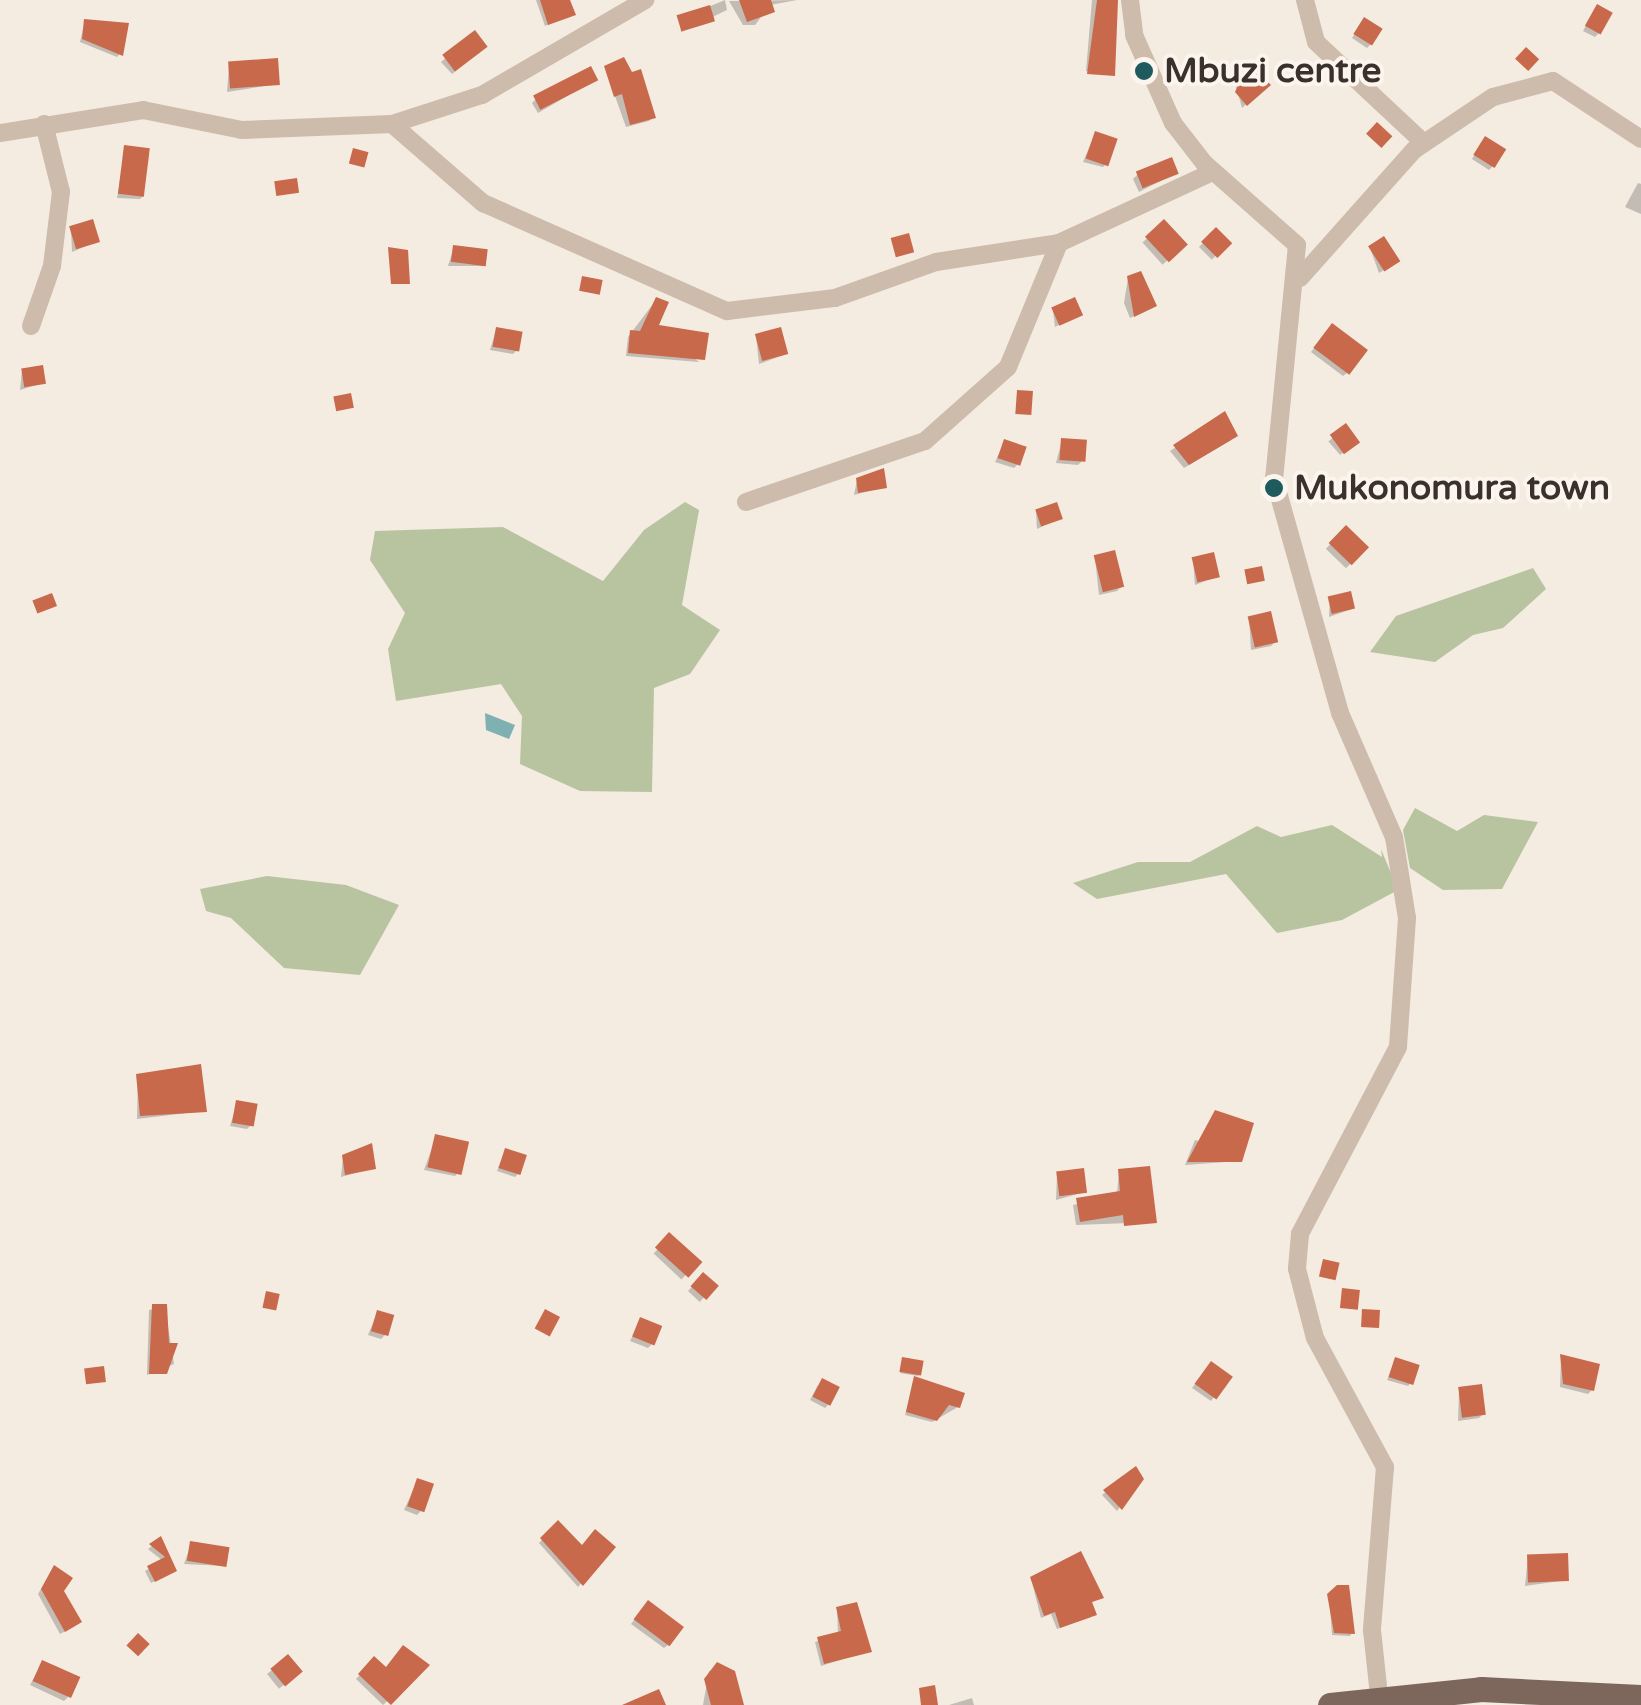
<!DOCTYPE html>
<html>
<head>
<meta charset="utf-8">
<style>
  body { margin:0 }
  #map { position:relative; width:1641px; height:1705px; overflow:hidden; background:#f4ebe1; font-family:"Varela Round",sans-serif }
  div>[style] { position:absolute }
  .green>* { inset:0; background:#b8c4a0 }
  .water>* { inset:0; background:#7fb0b2 }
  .shadow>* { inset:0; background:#0003; transform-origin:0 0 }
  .building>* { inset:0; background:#c8694b; transform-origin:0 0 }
  .minor>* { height:18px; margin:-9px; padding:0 9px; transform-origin:9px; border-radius:9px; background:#cdbbac }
  .primary>* { height:25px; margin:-12.5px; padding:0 12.5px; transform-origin:12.5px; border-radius:12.5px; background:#7d675c }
  .dots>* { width:28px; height:28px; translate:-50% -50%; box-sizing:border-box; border:5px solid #fbf5ee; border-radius:50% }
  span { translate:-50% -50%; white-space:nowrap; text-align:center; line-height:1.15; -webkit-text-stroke:8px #fbf5ee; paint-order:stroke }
  .poi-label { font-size:35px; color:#3b302b; font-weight:700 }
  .left { translate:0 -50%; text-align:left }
</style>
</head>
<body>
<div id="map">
  <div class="green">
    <i style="clip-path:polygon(685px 502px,699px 510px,682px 605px,720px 630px,690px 674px,654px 688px,652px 792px,580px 791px,520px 764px,522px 716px,501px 684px,396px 701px,388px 649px,405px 613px,370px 560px,375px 531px,503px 527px,603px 581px,644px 530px)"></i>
    <i style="clip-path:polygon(1533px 568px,1546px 589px,1503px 628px,1473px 635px,1435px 662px,1370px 652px,1396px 616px)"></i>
    <i style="clip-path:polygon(1415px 808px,1457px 831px,1484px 815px,1538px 822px,1502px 889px,1443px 890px,1410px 868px,1403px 830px)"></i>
    <i style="clip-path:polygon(1332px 825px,1382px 857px,1381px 849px,1398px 890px,1342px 920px,1277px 933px,1226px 874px,1097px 899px,1073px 883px,1138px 862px,1190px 862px,1257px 826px,1281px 837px)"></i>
    <i style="clip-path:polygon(267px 876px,346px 885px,399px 905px,360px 975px,284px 968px,231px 918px,206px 911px,200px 889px)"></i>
  </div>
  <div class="water">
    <i style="clip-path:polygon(485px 713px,515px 725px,509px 739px,486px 730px)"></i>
  </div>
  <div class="shadow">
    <i style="clip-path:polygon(536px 0,568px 0,573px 14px,545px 26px)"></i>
    <i style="clip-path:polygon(725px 0,727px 10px,681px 32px,679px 19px)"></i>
    <i style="clip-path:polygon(797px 0,770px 5px,755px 25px,743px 25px,729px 1px)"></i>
    <i style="clip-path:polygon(1092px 0,1114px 0,1112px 75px,1086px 71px)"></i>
    <i style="clip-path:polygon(1594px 11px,1599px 33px,1595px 37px,1583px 31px)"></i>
    <i style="clip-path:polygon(85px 21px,120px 54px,117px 57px,80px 42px)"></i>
    <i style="clip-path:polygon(1361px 25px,1371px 44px,1367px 48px,1352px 38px)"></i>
    <i style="clip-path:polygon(474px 34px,481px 51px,452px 74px,441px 62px)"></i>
    <i style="clip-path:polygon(229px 65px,278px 84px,227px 92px)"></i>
    <i style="clip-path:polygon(1248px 65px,1267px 85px,1242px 108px,1234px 79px)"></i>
    <i style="clip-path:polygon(605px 68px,653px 117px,649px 121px,626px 127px)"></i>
    <i style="clip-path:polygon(595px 80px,538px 113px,532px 103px,536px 99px)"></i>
    <i style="clip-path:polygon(1095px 134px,1107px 163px,1103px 167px,1083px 162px)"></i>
    <i style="clip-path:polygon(1481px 143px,1493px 166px,1489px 170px,1472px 159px)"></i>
    <i style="clip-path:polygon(125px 148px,144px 195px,140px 199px,117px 198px)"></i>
    <i style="clip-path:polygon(1176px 173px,1139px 192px,1133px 179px,1137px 175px)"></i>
    <i style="clip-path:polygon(1638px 183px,1641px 184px,1641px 214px,1625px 207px)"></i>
    <i style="left:1164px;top:223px;width:30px;height:29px;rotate:48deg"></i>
    <i style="clip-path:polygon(71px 229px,98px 241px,72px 252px)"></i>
    <i style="left:1216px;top:230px;width:18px;height:24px;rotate:45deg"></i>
    <i style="clip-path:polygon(454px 247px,487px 266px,448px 266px)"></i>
    <i style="clip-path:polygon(1370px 248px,1393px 265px,1379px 273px)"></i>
    <i style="clip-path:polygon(1128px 278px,1154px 306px,1130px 318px,1124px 303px)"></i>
    <i style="clip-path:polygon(656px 300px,655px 327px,699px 362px,626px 356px,628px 337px)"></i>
    <i style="clip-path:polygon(1053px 310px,1080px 314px,1055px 327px)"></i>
    <i style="clip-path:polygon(496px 330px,517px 350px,513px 354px,490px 350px)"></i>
    <i style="clip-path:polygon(1328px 330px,1347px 373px,1343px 376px,1311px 352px)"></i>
    <i style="clip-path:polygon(756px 336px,786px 354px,759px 364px)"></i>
    <i style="clip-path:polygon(22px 370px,43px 383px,20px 390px)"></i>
    <i style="clip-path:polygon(1224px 415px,1231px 440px,1184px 468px,1170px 451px)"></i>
    <i style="left:1345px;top:427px;width:18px;height:22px;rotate:49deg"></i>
    <i style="clip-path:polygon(1062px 440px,1082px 461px,1078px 465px,1056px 463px)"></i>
    <i style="clip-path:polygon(1005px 442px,1018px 464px,1014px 468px,995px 462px)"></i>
    <i style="clip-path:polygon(857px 480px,884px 487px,854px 495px)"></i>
    <i style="clip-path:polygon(1036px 512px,1060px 518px,1037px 529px)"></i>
    <i style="left:1346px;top:528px;width:28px;height:29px;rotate:44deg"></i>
    <i style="clip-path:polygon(1095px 558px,1121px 587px,1117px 591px,1099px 595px)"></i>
    <i style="clip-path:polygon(1193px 560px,1218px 576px,1195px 585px)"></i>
    <i style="clip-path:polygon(1330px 599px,1352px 609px,1329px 617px)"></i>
    <i style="clip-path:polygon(1249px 618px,1275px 642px,1271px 646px,1251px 650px)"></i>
    <i style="clip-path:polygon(138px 1076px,204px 1111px,137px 1119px)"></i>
    <i style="clip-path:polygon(237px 1103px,251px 1125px,247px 1129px,230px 1126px)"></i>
    <i style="clip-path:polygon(436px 1137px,459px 1172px,455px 1176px,424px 1170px)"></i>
    <i style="clip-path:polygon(1195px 1140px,1203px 1142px,1240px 1161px,1185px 1165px)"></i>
    <i style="clip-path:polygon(505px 1151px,519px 1173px,515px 1177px,497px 1171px)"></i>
    <i style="clip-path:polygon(343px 1157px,374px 1168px,341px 1177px)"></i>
    <i style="clip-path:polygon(1119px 1171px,1155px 1222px,1076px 1225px,1073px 1205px,1117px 1194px)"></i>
    <i style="clip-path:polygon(1057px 1175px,1085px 1192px,1056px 1200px)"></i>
    <i style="left:670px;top:1236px;width:38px;height:24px;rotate:43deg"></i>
    <i style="left:703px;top:1275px;width:16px;height:22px;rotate:43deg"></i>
    <i style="clip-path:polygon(165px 1307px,174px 1364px,147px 1375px,149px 1310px)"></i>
    <i style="clip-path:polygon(377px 1313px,385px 1335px,381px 1339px,368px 1335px)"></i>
    <i style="clip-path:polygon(641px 1320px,652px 1344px,648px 1348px,630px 1341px)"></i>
    <i style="clip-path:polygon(1561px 1357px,1592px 1390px,1588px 1394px,1560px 1387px)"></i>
    <i style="clip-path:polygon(1396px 1360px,1412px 1382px,1408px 1386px,1387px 1380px)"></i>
    <i style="clip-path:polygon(902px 1361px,920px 1374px,915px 1379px,958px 1407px,932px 1422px,905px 1415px,913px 1381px,918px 1376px,900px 1373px)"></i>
    <i style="clip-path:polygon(1207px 1368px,1230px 1377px,1211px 1401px,1192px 1388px)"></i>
    <i style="clip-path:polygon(818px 1385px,829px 1404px,825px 1408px,810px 1400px)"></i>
    <i style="clip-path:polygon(1459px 1391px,1483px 1414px,1479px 1418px,1458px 1421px)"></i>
    <i style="clip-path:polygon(1135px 1469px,1141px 1479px,1117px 1511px,1102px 1495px)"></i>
    <i style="clip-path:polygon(418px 1480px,421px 1511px,417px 1515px,404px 1510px)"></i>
    <i style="clip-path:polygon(558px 1523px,582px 1548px,612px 1547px,578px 1587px,539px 1543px)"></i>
    <i style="clip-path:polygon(160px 1540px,170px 1574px,151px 1583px,145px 1571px,163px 1561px,148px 1549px)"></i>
    <i style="clip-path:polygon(191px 1544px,224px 1566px,184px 1564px)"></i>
    <i style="clip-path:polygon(1528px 1557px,1567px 1580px,1525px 1586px)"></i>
    <i style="clip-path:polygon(51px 1572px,75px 1626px,60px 1634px,38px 1594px)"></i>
    <i style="clip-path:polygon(1031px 1579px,1101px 1597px,1090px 1603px,1091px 1617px,1057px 1629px,1051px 1614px,1041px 1618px)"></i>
    <i style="clip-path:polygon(1329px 1596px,1352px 1633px,1350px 1636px,1332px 1635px)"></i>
    <i style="clip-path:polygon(644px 1607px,668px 1645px,664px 1648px,631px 1624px)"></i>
    <i style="clip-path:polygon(837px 1609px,869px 1651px,821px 1666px,815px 1642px,838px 1634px)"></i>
    <i style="left:288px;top:1657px;width:19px;height:27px;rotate:51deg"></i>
    <i style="clip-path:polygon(375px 1659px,386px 1670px,426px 1665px,383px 1705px,356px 1679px)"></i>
    <i style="clip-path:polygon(42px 1663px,68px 1697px,64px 1701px,30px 1685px)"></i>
    <i style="clip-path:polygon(730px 1669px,741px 1705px,703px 1705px,709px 1671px)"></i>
    <i style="clip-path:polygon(972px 1698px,974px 1705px,949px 1705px)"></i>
  </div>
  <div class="building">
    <i style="clip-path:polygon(540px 0,570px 0,576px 15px,548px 25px)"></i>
    <i style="clip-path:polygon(739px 0,771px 0,775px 12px,747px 22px)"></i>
    <i style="clip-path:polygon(1097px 0,1118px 0,1115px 76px,1087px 74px)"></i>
    <i style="left:1597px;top:4px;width:18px;height:25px;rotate:29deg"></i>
    <i style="left:710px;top:5px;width:17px;height:35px;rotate:73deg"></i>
    <i style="left:1364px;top:17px;width:22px;height:20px;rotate:32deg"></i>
    <i style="clip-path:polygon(84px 19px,129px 23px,123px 56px,82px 39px)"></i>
    <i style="left:475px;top:30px;width:21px;height:41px;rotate:53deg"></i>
    <i style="left:1526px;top:47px;width:18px;height:16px;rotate:43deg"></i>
    <i style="clip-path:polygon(624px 57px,632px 72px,641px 69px,656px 118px,630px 125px,622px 94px,614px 97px,604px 66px)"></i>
    <i style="left:278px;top:58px;width:27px;height:50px;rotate:86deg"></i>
    <i style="clip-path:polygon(1248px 62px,1271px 85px,1247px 106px,1235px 92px)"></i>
    <i style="left:591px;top:66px;width:16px;height:65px;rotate:63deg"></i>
    <i style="left:1377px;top:122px;width:21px;height:16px;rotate:43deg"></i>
    <i style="left:1095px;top:131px;width:24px;height:29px;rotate:19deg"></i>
    <i style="left:1485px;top:136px;width:25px;height:22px;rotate:32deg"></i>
    <i style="left:124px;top:145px;width:26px;height:49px;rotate:7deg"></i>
    <i style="left:353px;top:148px;width:16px;height:16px;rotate:15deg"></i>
    <i style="left:1172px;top:157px;width:18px;height:39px;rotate:68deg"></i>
    <i style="left:297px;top:178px;width:15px;height:23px;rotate:82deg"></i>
    <i style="left:93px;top:219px;width:24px;height:25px;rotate:73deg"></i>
    <i style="left:1164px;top:219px;width:35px;height:26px;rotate:47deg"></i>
    <i style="left:1216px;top:227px;width:23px;height:21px;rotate:45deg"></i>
    <i style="left:909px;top:233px;width:20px;height:19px;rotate:75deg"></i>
    <i style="left:1384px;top:236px;width:30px;height:19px;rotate:57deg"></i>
    <i style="left:453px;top:245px;width:35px;height:17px;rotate:7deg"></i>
    <i style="clip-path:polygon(388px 247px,408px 250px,410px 284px,391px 284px)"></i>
    <i style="clip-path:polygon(1141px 271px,1157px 306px,1134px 317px,1127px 276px)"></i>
    <i style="left:582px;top:276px;width:21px;height:15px;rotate:11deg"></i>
    <i style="clip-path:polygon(656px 297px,669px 302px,659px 325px,709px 333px,705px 360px,628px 353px,630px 330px,640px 331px)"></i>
    <i style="left:1075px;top:297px;width:20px;height:26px;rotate:66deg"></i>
    <i style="left:1332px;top:323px;width:45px;height:31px;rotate:37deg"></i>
    <i style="left:496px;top:327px;width:27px;height:20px;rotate:10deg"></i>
    <i style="left:781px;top:327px;width:28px;height:27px;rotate:75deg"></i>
    <i style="left:43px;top:365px;width:19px;height:22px;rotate:81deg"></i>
    <i style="left:1017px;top:390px;width:16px;height:24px;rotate:4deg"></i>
    <i style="left:351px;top:393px;width:15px;height:18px;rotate:79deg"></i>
    <i style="clip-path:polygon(1225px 411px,1238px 436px,1189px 465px,1173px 445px)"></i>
    <i style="left:1346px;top:423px;width:24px;height:20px;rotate:54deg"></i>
    <i style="left:1061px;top:438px;width:26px;height:22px;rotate:4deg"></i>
    <i style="left:1004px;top:439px;width:24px;height:20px;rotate:19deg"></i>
    <i style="clip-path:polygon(884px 468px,887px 488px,858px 493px,856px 478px)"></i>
    <i style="left:1057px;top:502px;width:18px;height:23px;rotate:71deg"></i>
    <i style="left:1346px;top:525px;width:32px;height:25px;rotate:44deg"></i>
    <i style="left:1115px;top:550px;width:38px;height:22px;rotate:76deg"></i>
    <i style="left:1214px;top:552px;width:26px;height:23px;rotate:77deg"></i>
    <i style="left:1262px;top:566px;width:15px;height:18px;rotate:79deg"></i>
    <i style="left:1351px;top:591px;width:18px;height:24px;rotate:77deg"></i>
    <i style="left:52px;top:593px;width:14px;height:21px;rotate:69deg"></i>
    <i style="left:1271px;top:611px;width:32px;height:24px;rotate:77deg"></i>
    <i style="clip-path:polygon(201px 1064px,207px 1112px,140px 1116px,136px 1074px)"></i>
    <i style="left:236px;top:1100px;width:22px;height:23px;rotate:10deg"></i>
    <i style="clip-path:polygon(1215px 1110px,1254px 1123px,1242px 1162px,1187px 1162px)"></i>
    <i style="left:435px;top:1134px;width:35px;height:34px;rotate:13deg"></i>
    <i style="clip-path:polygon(372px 1143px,376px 1169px,345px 1175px,342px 1155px)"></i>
    <i style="left:505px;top:1148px;width:23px;height:21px;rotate:18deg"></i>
    <i style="clip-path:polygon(1150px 1166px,1157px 1223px,1124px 1226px,1123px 1215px,1080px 1222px,1076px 1198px,1120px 1191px,1118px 1169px)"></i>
    <i style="left:1084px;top:1168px;width:25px;height:28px;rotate:83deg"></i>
    <i style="left:669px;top:1232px;width:45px;height:21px;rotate:42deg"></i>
    <i style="left:1323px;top:1259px;width:17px;height:18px;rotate:13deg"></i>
    <i style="left:703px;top:1272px;width:21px;height:19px;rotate:41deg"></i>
    <i style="left:1342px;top:1288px;width:18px;height:20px;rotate:6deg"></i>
    <i style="left:266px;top:1291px;width:14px;height:17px;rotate:12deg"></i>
    <i style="clip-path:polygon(152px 1304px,167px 1304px,169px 1343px,178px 1343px,167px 1374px,149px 1374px)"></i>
    <i style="left:545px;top:1309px;width:17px;height:22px;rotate:28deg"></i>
    <i style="left:1362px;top:1309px;width:18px;height:18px;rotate:3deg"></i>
    <i style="left:377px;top:1310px;width:18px;height:22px;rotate:16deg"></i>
    <i style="left:640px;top:1317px;width:24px;height:21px;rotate:22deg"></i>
    <i style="clip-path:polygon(1560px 1354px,1600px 1364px,1594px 1391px,1563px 1384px)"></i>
    <i style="left:902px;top:1357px;width:22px;height:15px;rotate:10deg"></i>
    <i style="left:1395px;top:1357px;width:26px;height:21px;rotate:18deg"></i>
    <i style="left:1211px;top:1361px;width:27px;height:28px;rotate:36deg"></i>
    <i style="left:104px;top:1366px;width:16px;height:20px;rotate:83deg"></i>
    <i style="clip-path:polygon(914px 1376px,965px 1393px,960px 1408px,949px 1405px,937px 1421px,906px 1412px)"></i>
    <i style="left:822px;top:1378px;width:20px;height:21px;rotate:27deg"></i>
    <i style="left:1482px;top:1384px;width:31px;height:24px;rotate:83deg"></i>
    <i style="clip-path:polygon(1136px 1466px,1144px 1479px,1122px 1510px,1103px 1490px)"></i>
    <i style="left:417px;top:1478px;width:18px;height:30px;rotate:19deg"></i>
    <i style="clip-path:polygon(558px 1520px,582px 1545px,595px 1529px,616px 1547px,583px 1586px,540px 1538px)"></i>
    <i style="clip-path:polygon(161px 1536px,177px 1571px,155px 1582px,147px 1566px,165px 1557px,149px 1544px)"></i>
    <i style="left:190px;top:1541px;width:40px;height:20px;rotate:9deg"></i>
    <i style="clip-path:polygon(1081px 1551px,1104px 1598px,1092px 1602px,1097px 1615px,1060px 1628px,1055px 1612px,1044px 1616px,1030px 1577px)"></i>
    <i style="left:1568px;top:1553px;width:28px;height:41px;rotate:88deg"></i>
    <i style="clip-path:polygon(54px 1565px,73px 1578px,64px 1591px,82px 1622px,65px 1632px,41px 1589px)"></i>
    <i style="clip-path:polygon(1337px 1585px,1349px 1585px,1355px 1634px,1334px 1633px,1327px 1594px)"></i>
    <i style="left:648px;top:1600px;width:45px;height:24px;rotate:37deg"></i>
    <i style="clip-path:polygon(857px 1602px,872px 1652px,824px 1664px,817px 1637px,841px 1631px,836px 1607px)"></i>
    <i style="left:138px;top:1633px;width:16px;height:17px;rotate:43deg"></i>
    <i style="clip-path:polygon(403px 1645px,430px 1665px,391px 1705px,358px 1674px,374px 1656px,386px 1667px)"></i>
    <i style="left:288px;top:1654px;width:23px;height:23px;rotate:50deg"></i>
    <i style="left:42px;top:1660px;width:42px;height:23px;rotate:24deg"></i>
    <i style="clip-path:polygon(717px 1662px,735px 1671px,744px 1705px,711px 1705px,704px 1679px)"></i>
    <i style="clip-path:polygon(935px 1685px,938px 1705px,921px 1705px,919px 1688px)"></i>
    <i style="clip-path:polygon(659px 1689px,666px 1705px,622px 1705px)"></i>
  </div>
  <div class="minor">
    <i style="left:1130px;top:0;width:35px;rotate:83deg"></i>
    <i style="left:1134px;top:35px;width:96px;rotate:66.1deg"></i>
    <i style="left:1173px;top:123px;width:51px;rotate:52.2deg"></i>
    <i style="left:1204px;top:163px;width:124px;rotate:41.4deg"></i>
    <i style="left:1297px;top:245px;width:234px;rotate:95.6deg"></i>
    <i style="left:1274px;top:478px;width:244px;rotate:74.3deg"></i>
    <i style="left:1340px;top:713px;width:135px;rotate:66.5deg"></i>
    <i style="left:1394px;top:837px;width:82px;rotate:80.9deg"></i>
    <i style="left:1407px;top:918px;width:129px;rotate:94deg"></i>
    <i style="left:1398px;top:1047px;width:211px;rotate:117.7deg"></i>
    <i style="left:1300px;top:1234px;width:35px;rotate:95deg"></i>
    <i style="left:1297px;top:1269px;width:71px;rotate:75.4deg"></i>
    <i style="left:1315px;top:1338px;width:147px;rotate:61.5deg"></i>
    <i style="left:1385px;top:1467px;width:164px;rotate:94.6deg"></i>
    <i style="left:1372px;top:1630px;width:65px;rotate:83.9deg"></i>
    <i style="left:1305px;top:0;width:43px;rotate:75.3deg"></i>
    <i style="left:1316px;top:42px;width:146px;rotate:43.1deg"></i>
    <i style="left:392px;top:124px;width:121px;rotate:41deg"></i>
    <i style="left:483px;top:203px;width:267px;rotate:23.9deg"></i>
    <i style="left:727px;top:311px;width:109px;rotate:-6.9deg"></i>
    <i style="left:835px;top:298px;width:107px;rotate:-19.6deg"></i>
    <i style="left:936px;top:262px;width:124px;rotate:-8.8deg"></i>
    <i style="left:1059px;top:243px;width:170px;rotate:-24.8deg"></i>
    <i style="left:0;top:133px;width:145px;rotate:-9.1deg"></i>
    <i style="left:143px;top:110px;width:101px;rotate:11.4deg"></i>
    <i style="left:242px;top:130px;width:150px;rotate:-2.3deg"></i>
    <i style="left:392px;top:124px;width:95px;rotate:-17.9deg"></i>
    <i style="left:482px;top:95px;width:189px;rotate:-30.2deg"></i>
    <i style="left:1300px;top:278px;width:171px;rotate:-48.3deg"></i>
    <i style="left:1414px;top:150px;width:95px;rotate:-33.9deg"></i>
    <i style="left:1493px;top:97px;width:62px;rotate:-14.9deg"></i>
    <i style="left:1553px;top:81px;width:105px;rotate:33.4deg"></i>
    <i style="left:31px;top:326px;width:64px;rotate:-70.7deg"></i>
    <i style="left:52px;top:266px;width:75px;rotate:-83.1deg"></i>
    <i style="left:61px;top:192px;width:70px;rotate:-104deg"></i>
    <i style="left:746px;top:502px;width:189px;rotate:-18.8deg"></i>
    <i style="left:925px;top:441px;width:111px;rotate:-41.7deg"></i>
    <i style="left:1008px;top:367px;width:134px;rotate:-67.6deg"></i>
  </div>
  <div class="primary">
    <i style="left:1330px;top:1705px;width:152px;rotate:-6deg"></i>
    <i style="left:1481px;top:1689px;width:160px;rotate:2.9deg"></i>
  </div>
  <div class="dots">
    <i style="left:1144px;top:71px;background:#1f5a5e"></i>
    <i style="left:1274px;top:488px;background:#1f5a5e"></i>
  </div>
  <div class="poi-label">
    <span class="left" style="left:1164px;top:71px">Mbuzi centre</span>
    <span class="left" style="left:1294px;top:488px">Mukonomura town</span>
  </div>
</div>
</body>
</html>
